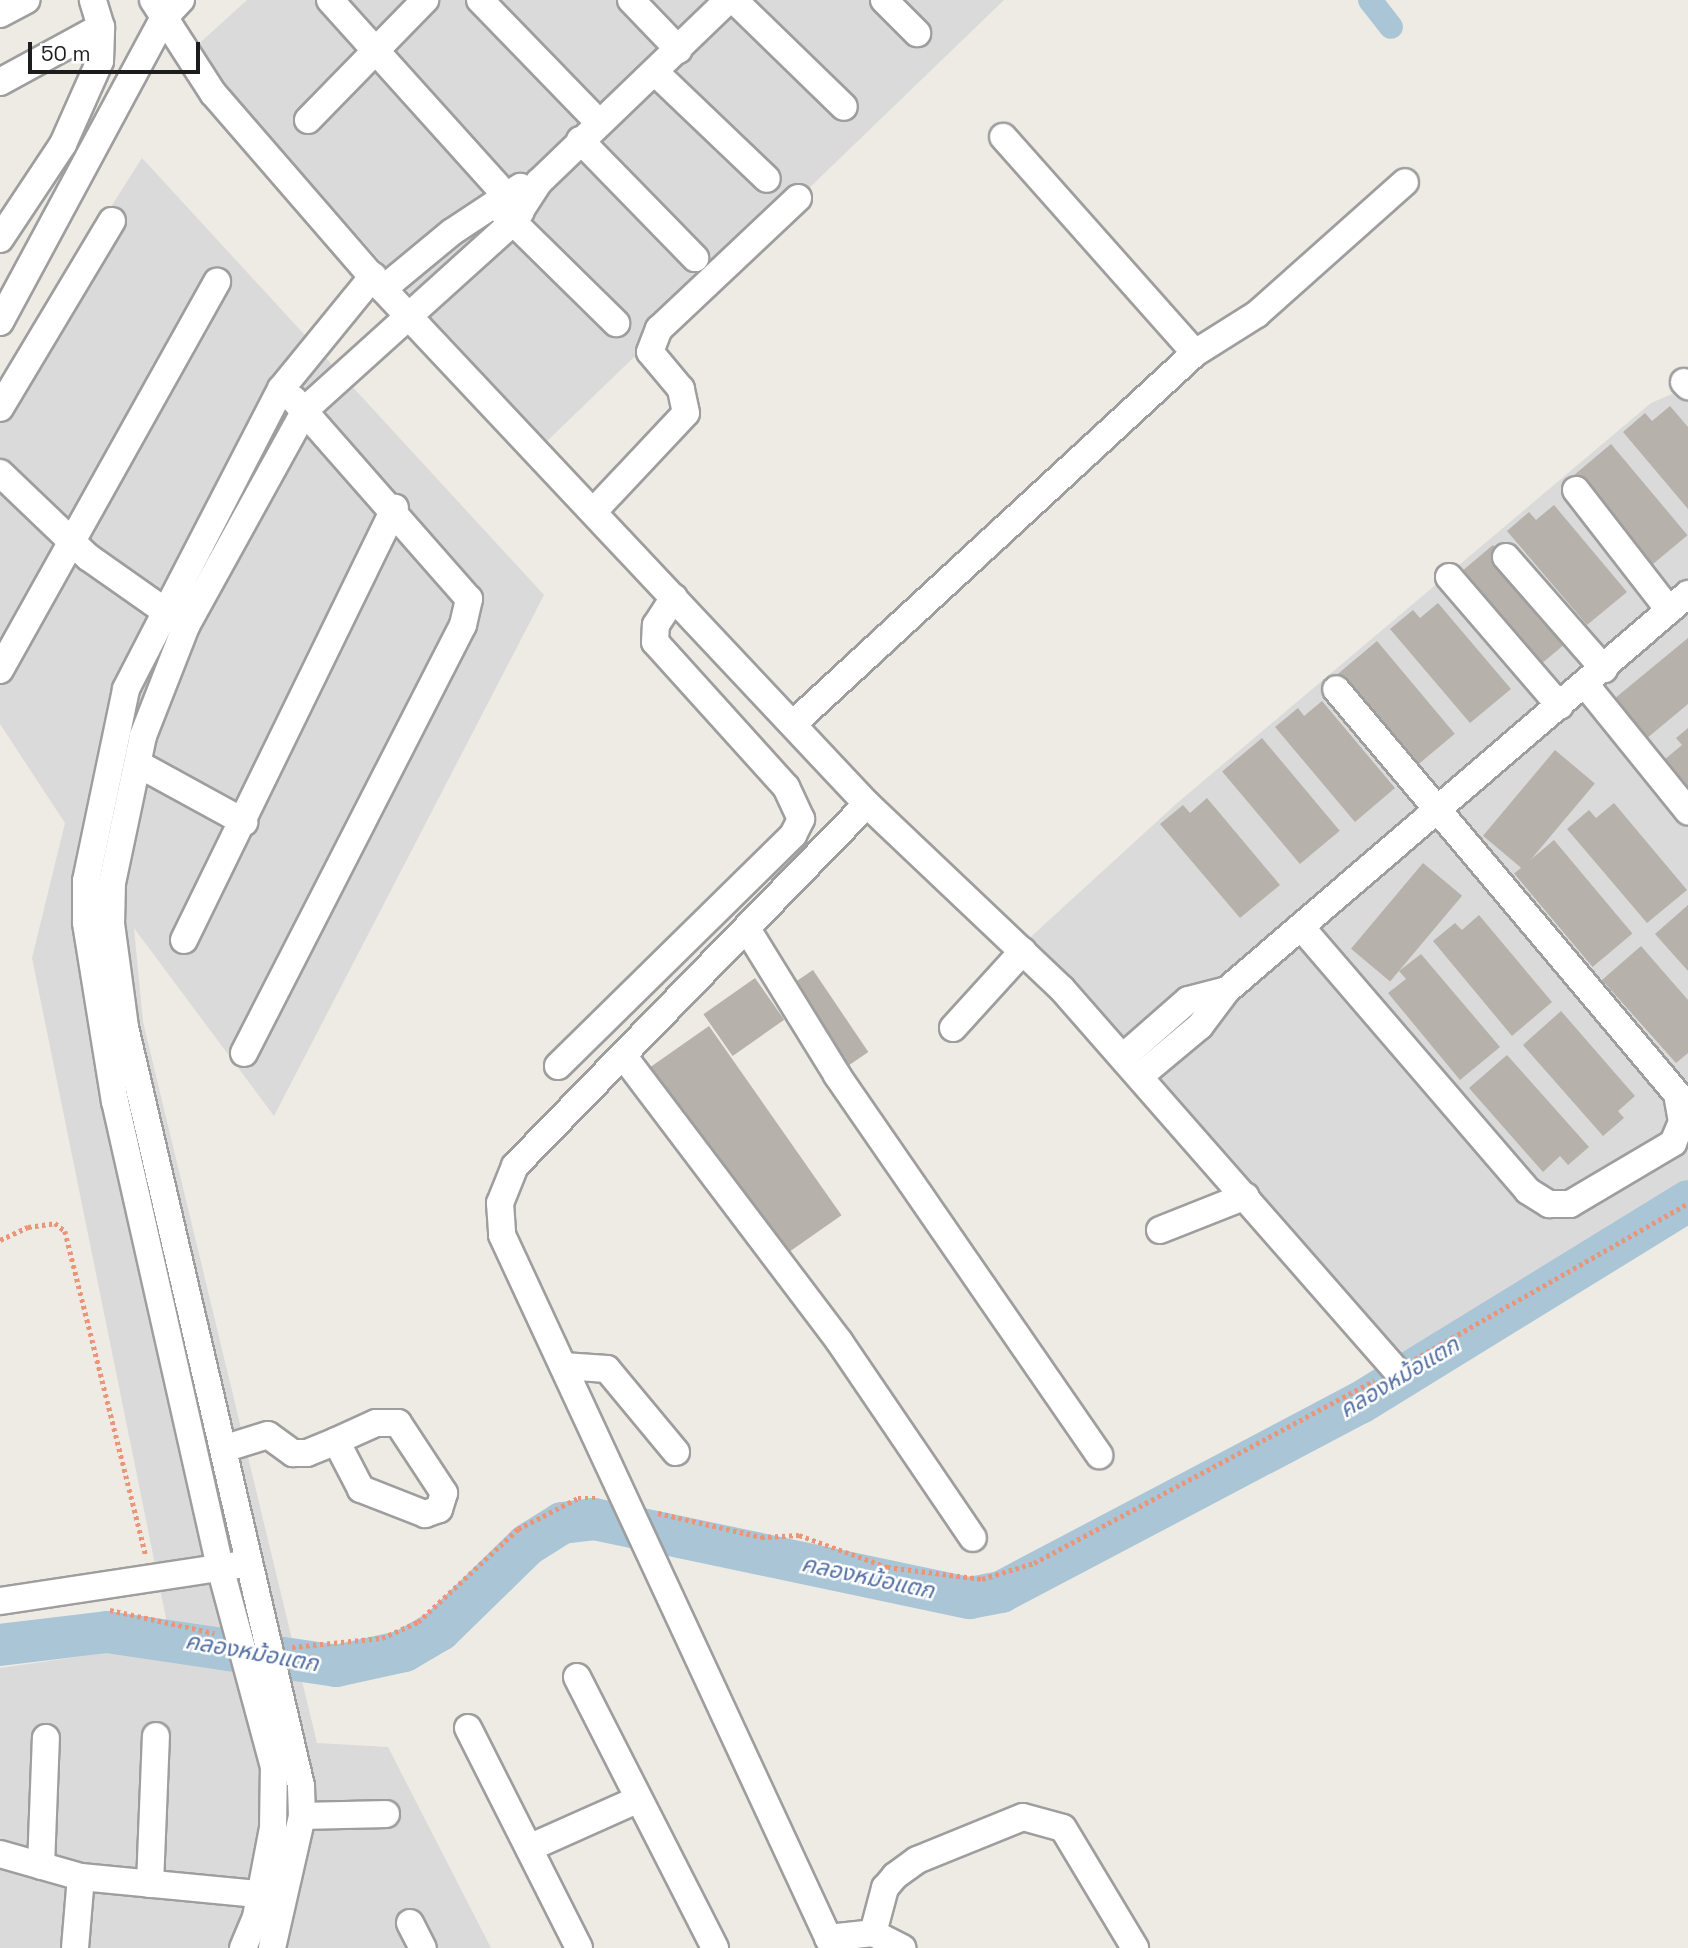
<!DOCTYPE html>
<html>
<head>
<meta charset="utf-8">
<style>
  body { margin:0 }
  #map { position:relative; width:1688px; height:1948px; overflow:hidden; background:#edebe4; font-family:"Space Grotesk","Noto Sans Thai",sans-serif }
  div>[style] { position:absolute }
  .residential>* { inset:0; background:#dbdada }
  .canal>* { height:24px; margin:-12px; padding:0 12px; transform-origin:12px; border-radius:12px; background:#a9c5d6 }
  .river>* { height:42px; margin:-21px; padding:0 21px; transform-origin:21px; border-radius:21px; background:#a9c5d6 }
  .building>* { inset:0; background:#b6b1aa; transform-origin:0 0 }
  .path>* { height:4.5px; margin-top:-2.25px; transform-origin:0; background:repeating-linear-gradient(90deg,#ea9478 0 3.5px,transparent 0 7px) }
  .roads { filter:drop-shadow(2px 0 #9e9e9e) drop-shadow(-2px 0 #9e9e9e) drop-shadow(0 2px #9e9e9e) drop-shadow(0 -2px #9e9e9e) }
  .minor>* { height:26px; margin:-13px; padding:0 13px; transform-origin:13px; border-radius:13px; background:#fff }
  span { translate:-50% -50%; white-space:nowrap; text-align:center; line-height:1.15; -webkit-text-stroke:5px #fff; paint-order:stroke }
  .water-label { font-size:23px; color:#5470a2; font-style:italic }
  .scale { position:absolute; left:28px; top:42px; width:172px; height:32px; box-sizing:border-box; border:4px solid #1d1d1d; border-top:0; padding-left:9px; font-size:21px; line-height:24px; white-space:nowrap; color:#1d1d1d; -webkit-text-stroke:5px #fff; paint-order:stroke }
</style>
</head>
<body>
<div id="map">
  <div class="residential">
    <i style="clip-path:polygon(247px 0,1004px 0,544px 444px,192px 50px)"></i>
    <i style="clip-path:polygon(142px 158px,544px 595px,274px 1116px,134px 928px,143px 1022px,317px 1743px,388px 1747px,491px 1948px,0 1948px,0 1668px,105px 1653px,174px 1658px,32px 958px,65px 823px,0 724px,0 381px)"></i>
    <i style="clip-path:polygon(1688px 387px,1688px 1207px,1404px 1379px,1022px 945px,1176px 804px,1651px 403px)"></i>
  </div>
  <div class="canal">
    <i style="left:1370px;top:0;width:34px;rotate:52deg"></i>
  </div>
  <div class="river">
    <i style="left:0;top:1645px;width:108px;rotate:-6.9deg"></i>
    <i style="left:107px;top:1632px;width:232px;rotate:8.4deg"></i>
    <i style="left:336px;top:1666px;width:70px;rotate:-12.4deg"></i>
    <i style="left:404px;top:1651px;width:42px;rotate:-30.3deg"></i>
    <i style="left:440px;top:1630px;width:122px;rotate:-44.3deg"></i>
    <i style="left:527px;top:1545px;width:41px;rotate:-32.2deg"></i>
    <i style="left:562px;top:1523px;width:32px;rotate:-7deg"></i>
    <i style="left:594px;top:1519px;width:384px;rotate:11.9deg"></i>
    <i style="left:970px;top:1598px;width:32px;rotate:-11deg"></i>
    <i style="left:1001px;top:1592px;width:406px;rotate:-27.8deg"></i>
    <i style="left:1360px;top:1403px;width:385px;rotate:-31.6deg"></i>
  </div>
  <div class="building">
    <i style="clip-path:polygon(1670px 406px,1688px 427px,1688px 509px,1623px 432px,1645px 413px,1652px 421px)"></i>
    <i style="left:1611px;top:444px;width:119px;height:52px;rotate:50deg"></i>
    <i style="clip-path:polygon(1554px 505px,1627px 592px,1587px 625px,1507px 531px,1529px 512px,1536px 520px)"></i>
    <i style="left:1493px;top:545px;width:122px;height:52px;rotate:50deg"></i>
    <i style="clip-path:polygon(1438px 603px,1511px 689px,1470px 723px,1390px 629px,1413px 610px,1420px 618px)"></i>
    <i style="clip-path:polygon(1688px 638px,1688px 704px,1646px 739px,1614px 699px)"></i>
    <i style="left:1377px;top:641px;width:121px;height:52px;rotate:50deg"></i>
    <i style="clip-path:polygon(1322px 701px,1395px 788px,1355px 822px,1275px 727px,1298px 708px,1304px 716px)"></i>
    <i style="clip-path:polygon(1688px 728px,1688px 788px,1664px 760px,1682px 745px,1676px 738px)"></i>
    <i style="left:1262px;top:738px;width:121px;height:52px;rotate:50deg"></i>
    <i style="left:1555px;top:750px;width:52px;height:112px;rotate:40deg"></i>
    <i style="clip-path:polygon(1207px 798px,1280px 885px,1240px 918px,1160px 824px,1183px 805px,1190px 813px)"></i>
    <i style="clip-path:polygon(1614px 803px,1687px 890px,1647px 923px,1567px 829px,1589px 810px,1596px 818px)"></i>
    <i style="left:1554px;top:840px;width:122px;height:52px;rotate:50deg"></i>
    <i style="left:1423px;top:863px;width:51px;height:112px;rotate:40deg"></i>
    <i style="clip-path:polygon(1688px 905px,1688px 971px,1655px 934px)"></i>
    <i style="clip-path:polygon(1479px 915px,1552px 1002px,1512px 1036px,1433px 941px,1455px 923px,1462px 930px)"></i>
    <i style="clip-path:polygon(1641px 946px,1688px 1000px,1688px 1053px,1676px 1063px,1602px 980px)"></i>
    <i style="clip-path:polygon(1421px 954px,1500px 1047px,1460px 1080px,1388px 993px,1406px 979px,1399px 971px)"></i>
    <i style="left:813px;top:970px;width:99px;height:32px;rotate:56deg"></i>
    <i style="left:755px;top:978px;width:51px;height:63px;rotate:55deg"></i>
    <i style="clip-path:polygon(1561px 1011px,1635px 1096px,1618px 1111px,1624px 1118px,1603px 1136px,1523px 1045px)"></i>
    <i style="left:709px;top:1026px;width:231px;height:75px;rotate:55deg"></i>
    <i style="clip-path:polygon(1507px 1055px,1589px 1147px,1568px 1165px,1560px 1156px,1543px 1172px,1469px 1088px)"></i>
  </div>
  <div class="path">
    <i style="left:0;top:1240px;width:31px;rotate:-25deg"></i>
    <i style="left:28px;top:1227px;width:27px;rotate:-8deg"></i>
    <i style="left:55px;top:1223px;width:13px;rotate:39deg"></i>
    <i style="left:65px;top:1231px;width:335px;rotate:76deg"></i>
    <i style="left:1415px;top:1359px;width:314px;rotate:-29.7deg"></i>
    <i style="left:658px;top:1513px;width:106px;rotate:13.1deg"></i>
    <i style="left:761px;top:1537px;width:38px;rotate:-3deg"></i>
    <i style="left:799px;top:1535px;width:94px;rotate:20deg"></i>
    <i style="left:887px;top:1567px;width:96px;rotate:7.2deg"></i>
    <i style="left:982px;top:1579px;width:54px;rotate:-17.1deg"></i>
    <i style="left:1034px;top:1563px;width:386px;rotate:-28.2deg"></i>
    <i style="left:110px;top:1610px;width:107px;rotate:12.5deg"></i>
    <i style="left:292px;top:1647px;width:90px;rotate:-5.7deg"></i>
    <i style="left:382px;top:1638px;width:39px;rotate:-24deg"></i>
    <i style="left:418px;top:1622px;width:137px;rotate:-42.9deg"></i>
    <i style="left:518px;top:1529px;width:68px;rotate:-27.3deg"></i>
    <i style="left:578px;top:1498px;width:20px"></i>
  </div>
  <div class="roads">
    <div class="minor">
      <i style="left:153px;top:0;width:111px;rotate:57.2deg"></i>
      <i style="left:213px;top:93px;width:259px;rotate:49.1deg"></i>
      <i style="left:383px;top:289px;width:707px;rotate:46.78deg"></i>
      <i style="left:867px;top:804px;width:505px;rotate:134.2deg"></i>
      <i style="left:515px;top:1166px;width:40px;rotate:112deg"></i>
      <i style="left:500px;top:1203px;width:32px;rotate:86deg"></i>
      <i style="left:502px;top:1235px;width:786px;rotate:65.1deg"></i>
      <i style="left:330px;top:0;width:285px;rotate:48deg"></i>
      <i style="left:480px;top:0;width:171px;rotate:45.9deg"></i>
      <i style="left:631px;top:0;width:69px;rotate:46.2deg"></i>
      <i style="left:734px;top:0;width:153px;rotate:44.2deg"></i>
      <i style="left:884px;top:0;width:47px;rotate:45deg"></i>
      <i style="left:0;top:14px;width:30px;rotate:-28deg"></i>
      <i style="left:656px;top:73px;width:153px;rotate:43.7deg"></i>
      <i style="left:0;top:82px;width:115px;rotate:-28.6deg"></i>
      <i style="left:101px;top:27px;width:28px;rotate:-107deg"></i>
      <i style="left:308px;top:120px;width:168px;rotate:-45.7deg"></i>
      <i style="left:580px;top:140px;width:165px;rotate:45.7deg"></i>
      <i style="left:500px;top:209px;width:163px;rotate:44.5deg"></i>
      <i style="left:0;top:239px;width:114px;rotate:-56.4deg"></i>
      <i style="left:63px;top:144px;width:91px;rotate:-66deg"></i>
      <i style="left:100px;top:61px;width:34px;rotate:-88deg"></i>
      <i style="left:383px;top:289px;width:89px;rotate:-39.6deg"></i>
      <i style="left:452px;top:232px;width:82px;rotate:-33.5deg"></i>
      <i style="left:0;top:322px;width:345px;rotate:-61.7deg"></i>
      <i style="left:164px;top:18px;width:25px;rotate:-47deg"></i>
      <i style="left:1195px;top:353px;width:73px;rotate:-32.2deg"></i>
      <i style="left:1257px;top:314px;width:198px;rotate:-41.7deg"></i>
      <i style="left:1684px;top:382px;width:6px;rotate:45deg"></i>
      <i style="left:0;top:408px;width:218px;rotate:-59.1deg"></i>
      <i style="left:0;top:473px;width:122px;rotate:43.7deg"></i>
      <i style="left:88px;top:557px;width:111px;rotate:35.1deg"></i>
      <i style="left:1576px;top:490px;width:152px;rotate:52.2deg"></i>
      <i style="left:594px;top:511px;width:134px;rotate:-46.8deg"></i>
      <i style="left:686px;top:413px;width:25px;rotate:-102deg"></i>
      <i style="left:681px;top:389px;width:48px;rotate:-130deg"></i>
      <i style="left:650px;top:352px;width:25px;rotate:-69deg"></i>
      <i style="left:659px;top:329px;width:191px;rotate:-43.3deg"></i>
      <i style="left:1506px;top:557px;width:149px;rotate:48.8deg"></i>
      <i style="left:1449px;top:577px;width:170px;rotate:49.3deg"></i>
      <i style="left:0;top:670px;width:445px;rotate:-60.8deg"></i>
      <i style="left:1585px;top:684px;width:164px;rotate:51deg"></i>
      <i style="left:793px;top:724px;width:547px;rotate:-42.7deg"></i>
      <i style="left:1195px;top:353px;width:289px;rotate:-131.6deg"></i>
      <i style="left:140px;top:765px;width:119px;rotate:28.7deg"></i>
      <i style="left:867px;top:804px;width:269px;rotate:43.5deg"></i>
      <i style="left:1062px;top:989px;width:507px;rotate:48.76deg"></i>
      <i style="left:1301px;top:927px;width:348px;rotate:49.3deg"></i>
      <i style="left:1528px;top:1191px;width:25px;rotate:32deg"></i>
      <i style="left:1549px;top:1204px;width:21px"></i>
      <i style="left:1570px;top:1204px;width:120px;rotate:-30.6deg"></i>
      <i style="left:1673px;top:1143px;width:23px;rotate:-67deg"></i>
      <i style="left:1682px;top:1122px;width:28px;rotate:-100deg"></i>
      <i style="left:1677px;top:1094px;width:529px;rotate:-130.1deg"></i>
      <i style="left:747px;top:929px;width:172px;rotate:58.3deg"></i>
      <i style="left:837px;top:1075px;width:462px;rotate:55.4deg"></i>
      <i style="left:184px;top:940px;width:481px;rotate:-64deg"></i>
      <i style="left:953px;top:1028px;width:104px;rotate:-47.7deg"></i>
      <i style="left:244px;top:1053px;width:481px;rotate:-62.9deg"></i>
      <i style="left:463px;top:625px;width:27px;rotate:-77deg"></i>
      <i style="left:469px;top:599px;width:266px;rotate:-131.3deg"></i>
      <i style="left:1123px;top:1057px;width:86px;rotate:-41.2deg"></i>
      <i style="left:1188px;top:1000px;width:40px;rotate:-14.4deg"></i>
      <i style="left:625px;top:1058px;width:355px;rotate:52.9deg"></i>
      <i style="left:839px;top:1341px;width:238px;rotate:55.8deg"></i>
      <i style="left:558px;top:1066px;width:330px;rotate:-44.5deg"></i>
      <i style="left:793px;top:835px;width:18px;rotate:-63deg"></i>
      <i style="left:801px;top:819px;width:35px;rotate:-115deg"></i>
      <i style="left:786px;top:787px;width:195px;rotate:-132.1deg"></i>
      <i style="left:655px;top:642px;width:17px;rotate:-87deg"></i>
      <i style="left:656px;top:625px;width:33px;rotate:-57deg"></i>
      <i style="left:1140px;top:1076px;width:78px;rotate:-39.8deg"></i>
      <i style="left:1200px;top:1026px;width:45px;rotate:-53.1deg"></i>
      <i style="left:1227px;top:990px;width:608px;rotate:-40.66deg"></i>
      <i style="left:1160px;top:1230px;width:92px;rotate:-21.6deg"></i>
      <i style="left:563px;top:1366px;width:44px;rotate:3.9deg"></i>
      <i style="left:607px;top:1369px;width:108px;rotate:50.3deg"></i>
      <i style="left:223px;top:1449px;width:47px;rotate:-17.3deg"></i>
      <i style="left:268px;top:1435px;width:31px;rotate:36deg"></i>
      <i style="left:293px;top:1453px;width:14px"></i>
      <i style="left:307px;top:1453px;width:31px;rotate:-22deg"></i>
      <i style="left:336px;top:1441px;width:44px;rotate:-24.2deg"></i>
      <i style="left:376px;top:1423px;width:22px"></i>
      <i style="left:398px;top:1423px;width:84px;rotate:56.7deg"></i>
      <i style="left:444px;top:1493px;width:17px;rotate:107deg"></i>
      <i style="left:439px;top:1509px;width:15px;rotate:160deg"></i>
      <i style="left:425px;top:1514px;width:69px;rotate:-158.7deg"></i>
      <i style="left:361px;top:1489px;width:54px;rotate:-117.5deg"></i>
      <i style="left:0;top:1601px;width:240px;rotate:-8.6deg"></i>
      <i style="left:577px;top:1677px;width:304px;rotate:63deg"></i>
      <i style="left:468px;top:1728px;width:246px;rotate:63.2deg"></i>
      <i style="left:302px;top:1816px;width:84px;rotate:-1.4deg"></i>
      <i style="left:529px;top:1848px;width:120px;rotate:-24deg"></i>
      <i style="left:0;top:1854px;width:84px;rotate:15.9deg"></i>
      <i style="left:81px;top:1877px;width:198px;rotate:5.5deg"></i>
      <i style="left:41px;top:1866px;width:128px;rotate:-87.8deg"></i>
      <i style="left:150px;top:1884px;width:148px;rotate:-87.7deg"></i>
      <i style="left:410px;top:1923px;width:28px;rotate:63deg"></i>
      <i style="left:873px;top:1933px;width:47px;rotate:-75.1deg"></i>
      <i style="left:885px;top:1888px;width:16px;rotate:-50deg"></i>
      <i style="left:895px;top:1876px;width:27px;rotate:-36deg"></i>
      <i style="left:917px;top:1860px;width:114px;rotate:-22.1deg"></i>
      <i style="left:1023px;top:1817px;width:41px;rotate:15.4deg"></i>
      <i style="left:1063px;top:1828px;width:140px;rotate:59deg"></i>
      <i style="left:828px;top:1938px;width:45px;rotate:-6.3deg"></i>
      <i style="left:873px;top:1933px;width:33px;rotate:27deg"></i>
      <i style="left:75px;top:1948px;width:71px;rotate:-85.2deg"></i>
      <i style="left:243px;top:1948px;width:34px;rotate:-67deg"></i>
      <i style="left:256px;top:1917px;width:91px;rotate:-79.2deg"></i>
      <i style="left:273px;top:1828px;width:61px;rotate:-89.1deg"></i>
      <i style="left:274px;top:1767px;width:207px;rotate:-105.1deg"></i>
      <i style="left:220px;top:1567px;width:477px;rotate:-102.7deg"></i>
      <i style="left:115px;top:1102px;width:182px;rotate:-99.2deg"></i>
      <i style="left:86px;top:922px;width:41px;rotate:-90deg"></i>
      <i style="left:86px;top:881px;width:196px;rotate:-78.2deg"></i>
      <i style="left:126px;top:689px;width:338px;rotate:-62.7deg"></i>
      <i style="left:281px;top:389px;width:146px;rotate:-50.8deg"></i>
      <i style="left:272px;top:1948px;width:135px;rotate:-77.2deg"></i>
      <i style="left:302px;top:1816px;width:30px;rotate:-92deg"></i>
      <i style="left:301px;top:1786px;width:779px;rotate:-103.06deg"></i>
      <i style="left:125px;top:1027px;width:104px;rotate:-97.7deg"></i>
      <i style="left:111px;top:924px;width:41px;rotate:-88.6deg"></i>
      <i style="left:112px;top:883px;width:150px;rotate:-78.1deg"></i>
      <i style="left:143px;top:736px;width:118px;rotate:-68.6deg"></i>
      <i style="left:186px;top:626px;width:248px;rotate:-61.1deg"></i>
      <i style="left:306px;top:409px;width:279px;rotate:-42.1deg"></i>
      <i style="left:513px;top:222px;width:48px;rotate:-57deg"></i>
      <i style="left:539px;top:182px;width:262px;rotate:-43.9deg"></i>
    </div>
  </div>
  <div class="water-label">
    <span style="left:1399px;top:1377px;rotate:-31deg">คลองหม้อแตก</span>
    <span style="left:868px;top:1577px;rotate:12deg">คลองหม้อแตก</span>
    <span style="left:252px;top:1652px;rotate:10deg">คลองหม้อแตก</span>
  </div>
  <div class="scale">50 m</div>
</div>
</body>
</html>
